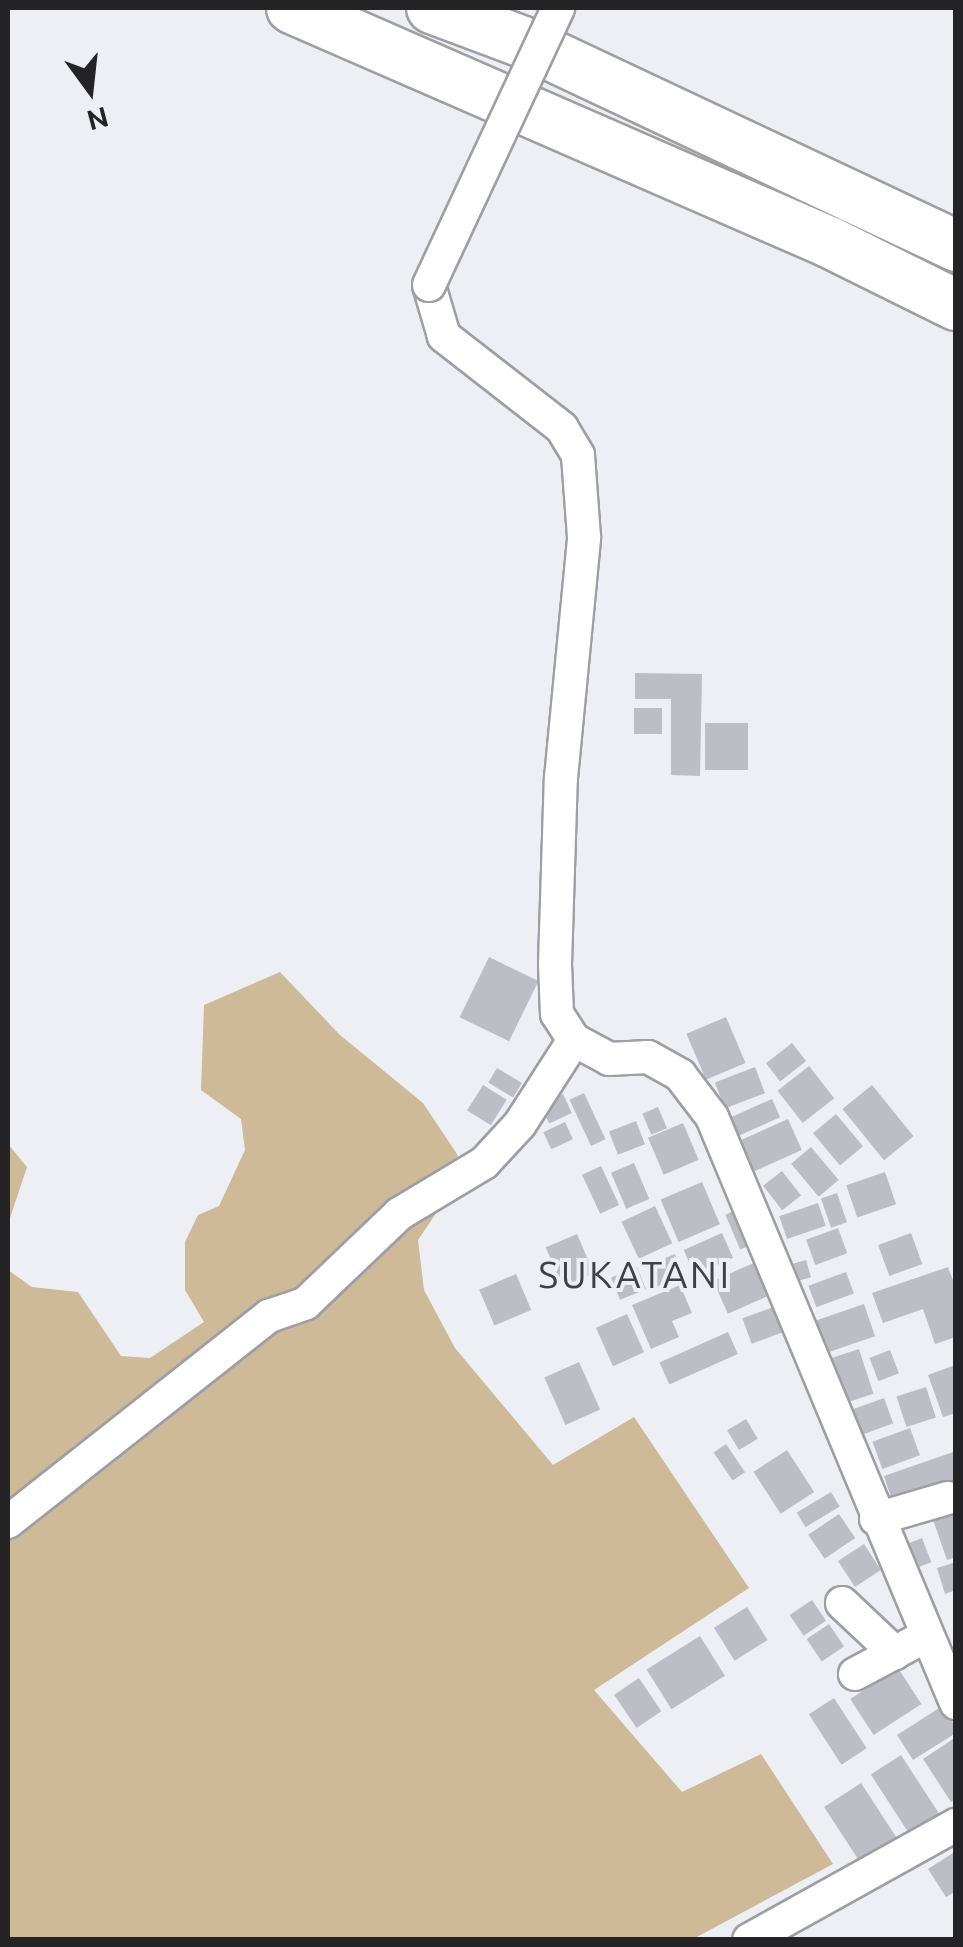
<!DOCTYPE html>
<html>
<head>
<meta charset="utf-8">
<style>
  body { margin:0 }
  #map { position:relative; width:963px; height:1947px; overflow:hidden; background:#eeeff5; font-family:Ubuntu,sans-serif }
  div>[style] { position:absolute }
  .green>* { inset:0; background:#ceb998 }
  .building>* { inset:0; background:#bdbec5; transform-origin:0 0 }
  .roads { filter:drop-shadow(2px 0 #9e9ea5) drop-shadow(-2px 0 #9e9ea5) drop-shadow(0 2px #9e9ea5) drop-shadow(0 -2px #9e9ea5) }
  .minor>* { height:32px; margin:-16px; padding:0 16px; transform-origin:16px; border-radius:16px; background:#fff }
  .highway>* { height:50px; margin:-25px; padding:0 25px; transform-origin:25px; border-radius:25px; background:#fff }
  .bridges { filter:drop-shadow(2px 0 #9e9ea5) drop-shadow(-2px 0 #9e9ea5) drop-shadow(0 2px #9e9ea5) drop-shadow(0 -2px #9e9ea5) }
  .minor-bridge>* { height:32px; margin:-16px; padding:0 16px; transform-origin:16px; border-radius:16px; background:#fff }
  span { translate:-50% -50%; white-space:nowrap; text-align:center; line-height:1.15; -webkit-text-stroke:8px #eeeff5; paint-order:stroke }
  .quarter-label { font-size:38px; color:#404146; letter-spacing:2.5px }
  .frame { position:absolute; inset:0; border:10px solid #242427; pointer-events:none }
  .north { position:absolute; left:40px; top:40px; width:100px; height:100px; -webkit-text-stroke:8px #eeeff5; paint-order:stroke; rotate:165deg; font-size:28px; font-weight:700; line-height:40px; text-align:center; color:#242427 }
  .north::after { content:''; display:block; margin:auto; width:35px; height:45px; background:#242427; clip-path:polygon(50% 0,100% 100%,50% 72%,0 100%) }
</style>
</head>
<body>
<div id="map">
  <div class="green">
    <i style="clip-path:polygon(280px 972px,340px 1035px,423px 1103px,457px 1154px,467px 1187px,437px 1212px,418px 1240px,424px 1290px,455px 1348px,553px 1465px,634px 1417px,749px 1588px,594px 1690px,682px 1792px,761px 1754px,833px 1864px,693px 1939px,8px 1939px,8px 1270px,32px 1287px,78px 1292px,121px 1356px,150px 1358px,204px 1322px,185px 1290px,185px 1242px,198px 1215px,219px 1206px,245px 1150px,241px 1119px,201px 1090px,204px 1005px)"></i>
    <i style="clip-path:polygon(8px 1144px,27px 1167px,8px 1224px)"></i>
  </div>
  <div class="building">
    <i style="clip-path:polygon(635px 673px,702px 674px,700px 776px,671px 775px,671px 699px,635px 699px)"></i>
    <i style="left:634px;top:708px;width:28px;height:26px"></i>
    <i style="left:705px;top:723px;width:43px;height:47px"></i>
    <i style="left:489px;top:957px;width:55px;height:67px;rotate:26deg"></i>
    <i style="left:726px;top:1017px;width:50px;height:43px;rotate:67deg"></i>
    <i style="left:792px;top:1043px;width:23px;height:33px;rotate:52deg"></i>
    <i style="left:809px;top:1066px;width:41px;height:40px;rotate:52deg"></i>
    <i style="left:755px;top:1067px;width:28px;height:43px;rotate:69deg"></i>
    <i style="left:497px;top:1068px;width:29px;height:17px;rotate:31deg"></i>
    <i style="left:483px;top:1085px;width:28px;height:30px;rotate:32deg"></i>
    <i style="left:872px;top:1085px;width:66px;height:38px;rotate:51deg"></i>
    <i style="left:584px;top:1093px;width:51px;height:16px;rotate:65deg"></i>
    <i style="left:563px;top:1094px;width:21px;height:25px;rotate:65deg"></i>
    <i style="left:772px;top:1099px;width:20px;height:48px;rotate:66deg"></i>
    <i style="left:658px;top:1107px;width:23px;height:17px;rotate:67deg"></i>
    <i style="left:836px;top:1114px;width:42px;height:30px;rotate:50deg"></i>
    <i style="left:788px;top:1119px;width:34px;height:57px;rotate:66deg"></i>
    <i style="left:636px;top:1121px;width:25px;height:29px;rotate:69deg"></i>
    <i style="left:565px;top:1122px;width:19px;height:24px;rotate:65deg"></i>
    <i style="left:683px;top:1123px;width:40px;height:38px;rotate:67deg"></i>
    <i style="left:811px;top:1147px;width:43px;height:26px;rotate:50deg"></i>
    <i style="left:634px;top:1163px;width:39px;height:25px;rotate:67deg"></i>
    <i style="left:601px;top:1166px;width:43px;height:21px;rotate:65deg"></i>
    <i style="left:782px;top:1171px;width:31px;height:24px;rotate:52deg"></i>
    <i style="left:885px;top:1172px;width:34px;height:41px;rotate:71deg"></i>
    <i style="left:702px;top:1182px;width:46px;height:45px;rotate:67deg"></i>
    <i style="left:837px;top:1193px;width:31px;height:17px;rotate:71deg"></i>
    <i style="left:818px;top:1203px;width:24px;height:41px;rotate:71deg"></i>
    <i style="left:655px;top:1206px;width:41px;height:37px;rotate:65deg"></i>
    <i style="left:741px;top:1208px;width:38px;height:17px;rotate:67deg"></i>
    <i style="left:838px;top:1228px;width:27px;height:34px;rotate:70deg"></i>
    <i style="left:722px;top:1233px;width:27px;height:42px;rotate:66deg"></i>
    <i style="left:911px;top:1233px;width:33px;height:35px;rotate:70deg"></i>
    <i style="left:577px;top:1234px;width:43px;height:34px;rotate:67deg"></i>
    <i style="left:675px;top:1254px;width:23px;height:30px;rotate:67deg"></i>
    <i style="left:806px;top:1260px;width:18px;height:21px;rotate:74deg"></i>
    <i style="left:758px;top:1261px;width:36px;height:49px;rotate:66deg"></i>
    <i style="left:637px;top:1267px;width:24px;height:28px;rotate:68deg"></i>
    <i style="clip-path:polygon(948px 1267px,956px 1288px,956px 1337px,935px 1344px,923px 1309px,883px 1323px,872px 1293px)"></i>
    <i style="left:846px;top:1272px;width:23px;height:40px;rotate:70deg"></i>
    <i style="left:516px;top:1274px;width:39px;height:40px;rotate:67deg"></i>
    <i style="clip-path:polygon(680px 1285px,692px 1313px,672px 1321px,679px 1337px,651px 1349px,632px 1305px)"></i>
    <i style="left:864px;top:1304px;width:34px;height:54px;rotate:71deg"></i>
    <i style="left:779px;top:1305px;width:27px;height:39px;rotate:70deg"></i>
    <i style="left:627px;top:1314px;width:42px;height:34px;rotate:66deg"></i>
    <i style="left:728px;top:1332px;width:24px;height:75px;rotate:66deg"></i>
    <i style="left:859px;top:1349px;width:47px;height:34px;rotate:72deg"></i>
    <i style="left:890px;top:1350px;width:25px;height:22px;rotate:69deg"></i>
    <i style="left:579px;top:1362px;width:52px;height:38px;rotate:66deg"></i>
    <i style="clip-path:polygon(955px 1365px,956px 1413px,943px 1417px,928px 1375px)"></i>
    <i style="left:926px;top:1387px;width:32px;height:31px;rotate:72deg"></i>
    <i style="left:884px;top:1398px;width:27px;height:41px;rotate:70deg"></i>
    <i style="left:746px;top:1419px;width:23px;height:22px;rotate:59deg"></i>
    <i style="left:910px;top:1428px;width:29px;height:40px;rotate:70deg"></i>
    <i style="left:726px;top:1444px;width:34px;height:15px;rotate:56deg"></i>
    <i style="left:787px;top:1450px;width:50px;height:40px;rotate:57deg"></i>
    <i style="clip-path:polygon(956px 1451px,956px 1484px,894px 1506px,884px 1476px)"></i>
    <i style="left:831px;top:1492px;width:17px;height:40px;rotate:59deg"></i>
    <i style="clip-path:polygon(956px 1509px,956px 1557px,947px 1560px,932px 1517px)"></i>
    <i style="left:839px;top:1514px;width:29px;height:37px;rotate:56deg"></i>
    <i style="left:922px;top:1538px;width:26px;height:25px;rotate:69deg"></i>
    <i style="left:864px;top:1544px;width:31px;height:31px;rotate:57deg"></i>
    <i style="clip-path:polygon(956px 1562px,956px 1590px,945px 1594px,937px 1568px)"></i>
    <i style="left:812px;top:1600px;width:25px;height:27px;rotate:56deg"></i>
    <i style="left:747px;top:1607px;width:39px;height:39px;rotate:58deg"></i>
    <i style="left:829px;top:1624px;width:27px;height:27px;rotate:56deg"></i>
    <i style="left:700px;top:1636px;width:47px;height:63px;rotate:58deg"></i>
    <i style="left:898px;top:1668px;width:43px;height:57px;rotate:57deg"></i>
    <i style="left:639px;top:1678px;width:40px;height:30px;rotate:56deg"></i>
    <i style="left:834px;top:1698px;width:60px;height:30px;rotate:57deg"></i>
    <i style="clip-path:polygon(947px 1703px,956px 1733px,913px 1760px,897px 1735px)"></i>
    <i style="clip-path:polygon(956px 1737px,956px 1799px,951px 1802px,923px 1759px)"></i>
    <i style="left:901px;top:1755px;width:76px;height:36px;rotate:57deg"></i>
    <i style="left:861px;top:1783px;width:69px;height:44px;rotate:57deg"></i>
    <i style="clip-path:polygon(956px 1851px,956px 1891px,946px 1897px,928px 1869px)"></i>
  </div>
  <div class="roads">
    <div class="minor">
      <i style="left:574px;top:1040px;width:40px;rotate:28deg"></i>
      <i style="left:609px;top:1059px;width:39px;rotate:-3deg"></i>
      <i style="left:648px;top:1057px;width:37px;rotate:29deg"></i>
      <i style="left:680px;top:1075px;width:53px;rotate:52.7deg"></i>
      <i style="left:712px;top:1117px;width:635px;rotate:67.39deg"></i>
      <i style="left:876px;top:1519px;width:75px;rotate:-16.3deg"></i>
      <i style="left:8px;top:1522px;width:333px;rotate:-38.3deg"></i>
      <i style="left:269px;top:1316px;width:39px;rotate:-19deg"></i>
      <i style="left:306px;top:1303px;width:129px;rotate:-43.7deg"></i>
      <i style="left:399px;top:1214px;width:99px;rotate:-31deg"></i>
      <i style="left:484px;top:1163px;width:53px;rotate:-47.3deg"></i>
      <i style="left:520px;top:1124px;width:100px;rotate:-57.3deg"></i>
      <i style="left:574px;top:1040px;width:31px;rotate:-123deg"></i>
      <i style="left:557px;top:1014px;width:50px;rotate:-92.3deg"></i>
      <i style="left:555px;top:964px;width:186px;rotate:-88.2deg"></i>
      <i style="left:561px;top:778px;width:242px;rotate:-84.5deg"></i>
      <i style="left:584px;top:537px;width:82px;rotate:-94.2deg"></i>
      <i style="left:578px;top:455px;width:31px;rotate:-121deg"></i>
      <i style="left:562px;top:428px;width:150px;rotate:-142.1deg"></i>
      <i style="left:444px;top:336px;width:53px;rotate:-106.4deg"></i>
      <i style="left:842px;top:1603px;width:73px;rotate:43.3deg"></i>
      <i style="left:855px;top:1674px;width:78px;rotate:-28.2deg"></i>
      <i style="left:749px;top:1940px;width:237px;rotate:-29.1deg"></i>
    </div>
    <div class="highway">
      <i style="left:292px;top:8px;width:586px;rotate:23.55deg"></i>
      <i style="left:829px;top:242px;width:142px;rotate:26.4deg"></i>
      <i style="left:432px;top:8px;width:97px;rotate:20.5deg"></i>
      <i style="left:523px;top:42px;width:479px;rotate:25.2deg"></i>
    </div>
  </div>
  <div class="bridges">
    <div class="minor-bridge">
      <i style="left:429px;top:285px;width:306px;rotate:-65deg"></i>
    </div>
  </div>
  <div class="quarter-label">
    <span style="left:635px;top:1275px">SUKATANI</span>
  </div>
  <div class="frame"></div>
  <div class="north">N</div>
</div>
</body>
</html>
